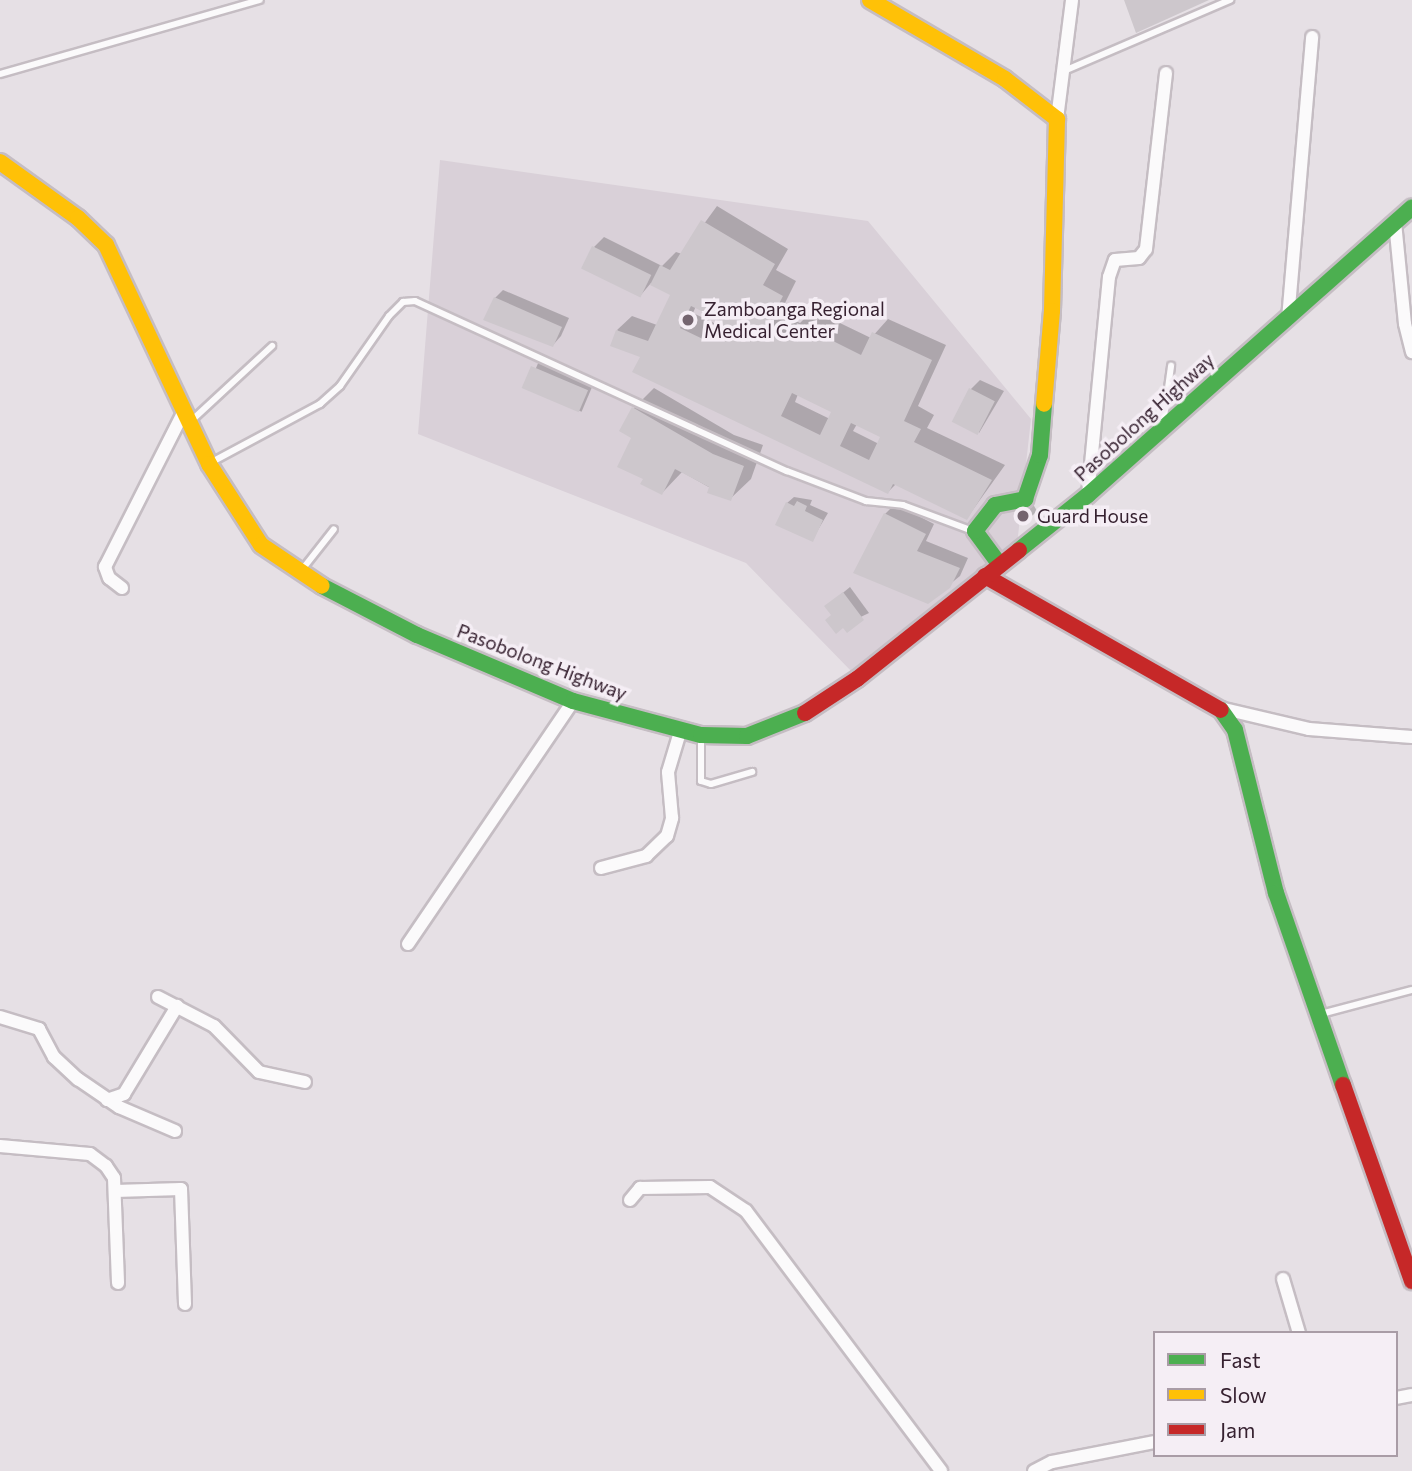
<!DOCTYPE html>
<html>
<head>
<meta charset="utf-8">
<style>
  body { margin:0 }
  #map { position:relative; width:1412px; height:1471px; overflow:hidden; background:#e6e0e5; font-family:Commissioner,sans-serif }
  div>[style] { position:absolute }
  .built>* { inset:0; background:#d9d0d8 }
  .shadow>* { inset:0; background:#0003; transform-origin:0 0 }
  .building>* { inset:0; background:#cdc7cc; transform-origin:0 0 }
  .roads { filter:drop-shadow(2px 0 #c5bdc3) drop-shadow(-2px 0 #c5bdc3) drop-shadow(0 2px #c5bdc3) drop-shadow(0 -2px #c5bdc3) }
  .lane>* { height:6px; margin:-3px; padding:0 3px; transform-origin:3px; border-radius:3px; background:#fbfafb }
  .street>* { height:12px; margin:-6px; padding:0 6px; transform-origin:6px; border-radius:6px; background:#fbfafb }
  .fast>* { height:16px; margin:-8px; padding:0 8px; transform-origin:8px; border-radius:8px; background:#4caf50 }
  .slow>* { height:16px; margin:-8px; padding:0 8px; transform-origin:8px; border-radius:8px; background:#ffc107 }
  .jam>* { height:16px; margin:-8px; padding:0 8px; transform-origin:8px; border-radius:8px; background:#c62828 }
  .dots>* { width:19px; height:19px; translate:-50% -50%; box-sizing:border-box; border:4px solid #f5eef5; border-radius:50% }
  span { translate:-50% -50%; white-space:nowrap; text-align:center; line-height:1.15; -webkit-text-stroke:7px #f5eef5; paint-order:stroke }
  .poi-label { font-size:19px; color:#362130 }
  .left { translate:0 -50%; text-align:left }
  .street-label { font-size:19px; color:#362130 }
  .legend { position:absolute; left:1153px; top:1331px; width:245px; height:126px; box-sizing:border-box; background:#f5eef5; border:2px solid #a99ca6; margin:0; padding:9px 12px; list-style:none; font-size:21px; color:#362130 }
  .legend li { display:flex; align-items:center; gap:14px; height:35px }
  .legend b { width:35px; border:2px solid #a99ca6 }
</style>
</head>
<body>
<div id="map">
  <div class="built">
    <i style="clip-path:polygon(440px 160px,868px 221px,1031px 419px,1017px 545px,852px 672px,746px 563px,418px 434px)"></i>
  </div>
  <div class="shadow">
    <i style="clip-path:polygon(evenodd,717px 206px,788px 249px,776px 270px,796px 281px,780px 313px,800px 323px,813px 310px,871px 338px,888px 319px,946px 345px,918px 406px,934px 415px,927px 428px,1005px 465px,967px 518px,896px 484px,888px 492px,642px 356px,617px 330px,632px 316px,657px 325px,673px 294px,651px 283px,640px 296px,594px 247px,604px 237px,662px 266px,676px 252px,682px 254px,717px 206px,696px 306px,720px 318px,716px 324px,693px 313px,696px 306px,717px 206px,798px 394px,833px 411px,830px 419px,795px 402px,798px 394px,717px 206px,857px 424px,883px 437px,879px 444px,853px 431px,857px 424px)"></i>
    <i style="clip-path:polygon(503px 290px,569px 318px,561px 336px,553px 345px,495px 298px)"></i>
    <i style="left:539px;top:361px;width:59px;height:30px;rotate:23deg"></i>
    <i style="clip-path:polygon(980px 380px,1004px 391px,979px 433px,970px 390px)"></i>
    <i style="clip-path:polygon(654px 388px,734px 435px,763px 445px,751px 479px,730px 499px,682px 472px,662px 493px,645px 478px,633px 437px,621px 430px,634px 408px)"></i>
    <i style="clip-path:polygon(794px 497px,812px 500px,810px 505px,828px 513px,812px 540px,787px 503px)"></i>
    <i style="clip-path:polygon(895px 504px,934px 524px,926px 541px,968px 558px,960px 576px,928px 602px,885px 514px)"></i>
    <i style="clip-path:polygon(1033px 504px,1037px 511px,1031px 517px,1017px 514px)"></i>
    <i style="clip-path:polygon(850px 587px,869px 613px,844px 625px,833px 615px,833px 601px)"></i>
  </div>
  <div class="building">
    <i style="clip-path:polygon(1124px 0,1209px 0,1136px 33px)"></i>
    <i style="clip-path:polygon(evenodd,701px 220px,775px 264px,763px 285px,783px 296px,767px 327px,789px 339px,797px 323px,861px 355px,872px 332px,932px 360px,904px 421px,921px 429px,914px 442px,992px 480px,967px 520px,893px 484px,888px 494px,632px 372px,640px 357px,610px 346px,616px 330px,648px 341px,670px 295px,650px 285px,660px 265px,670px 270px,701px 220px,691px 306px,718px 319px,707px 341px,680px 328px,691px 306px,701px 220px,792px 393px,831px 412px,820px 435px,781px 416px,792px 393px,701px 220px,851px 423px,880px 437px,869px 460px,840px 446px,851px 423px)"></i>
    <i style="left:592px;top:246px;width:66px;height:25px;rotate:26deg"></i>
    <i style="clip-path:polygon(494px 297px,562px 327px,553px 347px,483px 320px)"></i>
    <i style="left:531px;top:366px;width:62px;height:24px;rotate:23deg"></i>
    <i style="left:969px;top:388px;width:29px;height:38px;rotate:27deg"></i>
    <i style="clip-path:polygon(632px 407px,713px 454px,744px 466px,731px 501px,707px 493px,709px 487px,675px 469px,662px 495px,640px 484px,643px 479px,617px 467px,631px 438px,619px 431px)"></i>
    <i style="clip-path:polygon(797px 501px,807px 506px,805px 511px,823px 520px,813px 542px,775px 525px,786px 502px,794px 506px)"></i>
    <i style="clip-path:polygon(1026px 509px,1032px 519px,1022px 525px,1014px 514px)"></i>
    <i style="clip-path:polygon(884px 513px,926px 534px,917px 551px,960px 568px,950px 588px,928px 604px,853px 573px)"></i>
    <i style="clip-path:polygon(843px 592px,864px 620px,847px 633px,843px 628px,836px 634px,825px 620px,831px 615px,824px 606px)"></i>
  </div>
  <div class="roads">
    <div class="lane">
      <i style="left:1064px;top:71px;width:181px;rotate:-23.2deg"></i>
      <i style="left:0;top:74px;width:270px;rotate:-15.9deg"></i>
      <i style="left:190px;top:422px;width:112px;rotate:-42.8deg"></i>
      <i style="left:1163px;top:424px;width:59px;rotate:-82.1deg"></i>
      <i style="left:210px;top:463px;width:125px;rotate:-28.2deg"></i>
      <i style="left:320px;top:404px;width:27px;rotate:-42deg"></i>
      <i style="left:340px;top:386px;width:85px;rotate:-55deg"></i>
      <i style="left:389px;top:316px;width:20px;rotate:-45deg"></i>
      <i style="left:403px;top:302px;width:12px;rotate:-5deg"></i>
      <i style="left:415px;top:301px;width:409px;rotate:24.6deg"></i>
      <i style="left:787px;top:471px;width:85px;rotate:20.8deg"></i>
      <i style="left:866px;top:501px;width:37px;rotate:6deg"></i>
      <i style="left:903px;top:505px;width:75px;rotate:20.4deg"></i>
      <i style="left:301px;top:571px;width:53px;rotate:-51.8deg"></i>
      <i style="left:701px;top:737px;width:44px;rotate:90deg"></i>
      <i style="left:701px;top:781px;width:10px;rotate:17deg"></i>
      <i style="left:711px;top:784px;width:43px;rotate:-16.3deg"></i>
      <i style="left:1321px;top:1014px;width:94px;rotate:-14.8deg"></i>
    </div>
    <div class="street">
      <i style="left:1057px;top:119px;width:120px;rotate:-82.8deg"></i>
      <i style="left:1395px;top:222px;width:102px;rotate:84.4deg"></i>
      <i style="left:1405px;top:324px;width:29px;rotate:76deg"></i>
      <i style="left:1288px;top:319px;width:283px;rotate:-85.1deg"></i>
      <i style="left:1088px;top:495px;width:219px;rotate:-84.5deg"></i>
      <i style="left:1109px;top:277px;width:18px;rotate:-71deg"></i>
      <i style="left:1115px;top:260px;width:24px;rotate:-5deg"></i>
      <i style="left:1139px;top:258px;width:11px;rotate:-52deg"></i>
      <i style="left:1146px;top:249px;width:177px;rotate:-83.5deg"></i>
      <i style="left:122px;top:588px;width:16px;rotate:-142deg"></i>
      <i style="left:109px;top:578px;width:12px;rotate:-110deg"></i>
      <i style="left:105px;top:567px;width:173px;rotate:-63.1deg"></i>
      <i style="left:1220px;top:708px;width:91px;rotate:13.3deg"></i>
      <i style="left:1309px;top:729px;width:103px;rotate:4.4deg"></i>
      <i style="left:601px;top:868px;width:47px;rotate:-14.9deg"></i>
      <i style="left:646px;top:856px;width:29px;rotate:-44deg"></i>
      <i style="left:667px;top:836px;width:19px;rotate:-74deg"></i>
      <i style="left:672px;top:818px;width:46px;rotate:-95deg"></i>
      <i style="left:668px;top:772px;width:42px;rotate:-73.3deg"></i>
      <i style="left:408px;top:944px;width:294px;rotate:-55.8deg"></i>
      <i style="left:158px;top:997px;width:63px;rotate:27.4deg"></i>
      <i style="left:214px;top:1026px;width:64px;rotate:45.6deg"></i>
      <i style="left:259px;top:1072px;width:47px;rotate:12.3deg"></i>
      <i style="left:0;top:1017px;width:41px;rotate:17.1deg"></i>
      <i style="left:39px;top:1029px;width:32px;rotate:62deg"></i>
      <i style="left:54px;top:1057px;width:33px;rotate:43deg"></i>
      <i style="left:78px;top:1079px;width:50px;rotate:34.3deg"></i>
      <i style="left:119px;top:1107px;width:61px;rotate:23.2deg"></i>
      <i style="left:107px;top:1100px;width:18px;rotate:-19deg"></i>
      <i style="left:124px;top:1094px;width:103px;rotate:-58.9deg"></i>
      <i style="left:0;top:1146px;width:90px;rotate:5.1deg"></i>
      <i style="left:90px;top:1154px;width:20px;rotate:37deg"></i>
      <i style="left:106px;top:1166px;width:14px;rotate:56deg"></i>
      <i style="left:114px;top:1178px;width:105px;rotate:87.8deg"></i>
      <i style="left:115px;top:1191px;width:66px;rotate:-1.7deg"></i>
      <i style="left:181px;top:1189px;width:115px;rotate:88deg"></i>
      <i style="left:630px;top:1200px;width:16px;rotate:-50deg"></i>
      <i style="left:640px;top:1188px;width:70px;rotate:-0.8deg"></i>
      <i style="left:710px;top:1187px;width:43px;rotate:33.7deg"></i>
      <i style="left:746px;top:1211px;width:325px;rotate:53.1deg"></i>
      <i style="left:1283px;top:1279px;width:56px;rotate:73.5deg"></i>
      <i style="left:1396px;top:1398px;width:16px;rotate:-11deg"></i>
      <i style="left:1034px;top:1471px;width:20px;rotate:-27deg"></i>
      <i style="left:1052px;top:1462px;width:105px;rotate:-11deg"></i>
    </div>
    <div class="fast">
      <i style="left:1019px;top:550px;width:88px;rotate:-38.6deg"></i>
      <i style="left:1088px;top:495px;width:433px;rotate:-41.6deg"></i>
      <i style="left:1000px;top:565px;width:42px;rotate:-126.3deg"></i>
      <i style="left:975px;top:531px;width:33px;rotate:-52deg"></i>
      <i style="left:995px;top:505px;width:31px;rotate:-11deg"></i>
      <i style="left:1025px;top:499px;width:46px;rotate:-71.2deg"></i>
      <i style="left:1040px;top:455px;width:51px;rotate:-85.5deg"></i>
      <i style="left:322px;top:586px;width:107px;rotate:27.3deg"></i>
      <i style="left:417px;top:635px;width:169px;rotate:22.9deg"></i>
      <i style="left:573px;top:701px;width:132px;rotate:14.9deg"></i>
      <i style="left:701px;top:735px;width:46px;rotate:1.2deg"></i>
      <i style="left:747px;top:736px;width:62px;rotate:-21.6deg"></i>
      <i style="left:1221px;top:710px;width:24px;rotate:55deg"></i>
      <i style="left:1235px;top:730px;width:168px;rotate:75.9deg"></i>
      <i style="left:1276px;top:893px;width:203px;rotate:70.8deg"></i>
    </div>
    <div class="slow">
      <i style="left:870px;top:0;width:156px;rotate:30.3deg"></i>
      <i style="left:1005px;top:79px;width:66px;rotate:37.6deg"></i>
      <i style="left:1057px;top:119px;width:192px;rotate:91.5deg"></i>
      <i style="left:1052px;top:311px;width:93px;rotate:94.9deg"></i>
      <i style="left:0;top:162px;width:96px;rotate:35.7deg"></i>
      <i style="left:78px;top:218px;width:39px;rotate:44deg"></i>
      <i style="left:106px;top:245px;width:242px;rotate:64.8deg"></i>
      <i style="left:209px;top:464px;width:96px;rotate:57.3deg"></i>
      <i style="left:261px;top:545px;width:73px;rotate:33.9deg"></i>
    </div>
    <div class="jam">
      <i style="left:985px;top:576px;width:271px;rotate:29.6deg"></i>
      <i style="left:805px;top:713px;width:62px;rotate:-33.2deg"></i>
      <i style="left:857px;top:679px;width:207px;rotate:-38.5deg"></i>
      <i style="left:1343px;top:1085px;width:208px;rotate:70.6deg"></i>
    </div>
  </div>
  <div class="dots">
    <i style="left:688px;top:320px;background:#74646f"></i>
    <i style="left:1023px;top:516px;background:#74646f"></i>
  </div>
  <div class="poi-label">
    <span class="left" style="left:704px;top:320px">Zamboanga Regional<br>Medical Center</span>
    <span class="left" style="left:1037px;top:516px">Guard House</span>
  </div>
  <div class="street-label">
    <span style="left:1144px;top:417px;rotate:-42deg">Pasobolong Highway</span>
    <span style="left:542px;top:662px;rotate:21deg">Pasobolong Highway</span>
  </div>
  <ul class="legend">
  <li><b style="height:9px;background:#4caf50"></b>Fast</li>
  <li><b style="height:9px;background:#ffc107"></b>Slow</li>
  <li><b style="height:9px;background:#c62828"></b>Jam</li>
  </ul>
</div>
</body>
</html>
